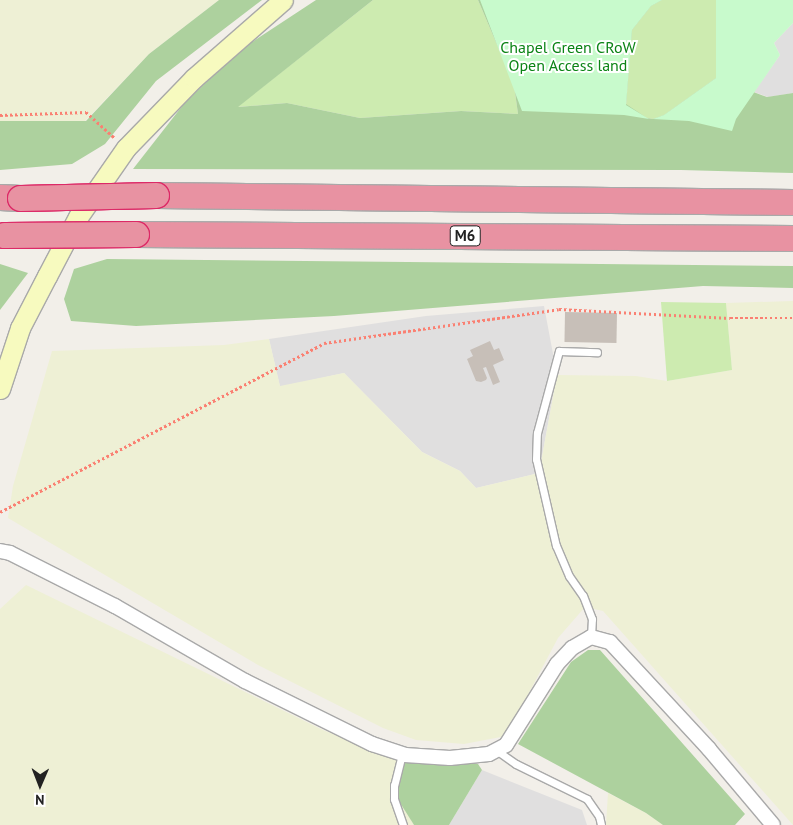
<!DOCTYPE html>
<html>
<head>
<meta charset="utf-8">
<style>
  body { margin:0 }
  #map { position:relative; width:793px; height:825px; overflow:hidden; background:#f2efe9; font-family:"PT Sans",sans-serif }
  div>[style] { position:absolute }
  .residential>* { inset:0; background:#e0dfdf }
  .farmland>* { inset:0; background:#eef0d5 }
  .grass>* { inset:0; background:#cdebb0 }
  .forest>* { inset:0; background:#add19e }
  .park>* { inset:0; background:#c8facc }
  .building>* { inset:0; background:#c7bfb8; transform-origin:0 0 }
  .path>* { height:2.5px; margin-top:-1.25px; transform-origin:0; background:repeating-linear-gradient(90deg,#fa8072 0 2.5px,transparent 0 5px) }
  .roads { filter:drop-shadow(1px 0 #a9a9a9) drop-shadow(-1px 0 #a9a9a9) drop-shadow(0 1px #a9a9a9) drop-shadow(0 -1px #a9a9a9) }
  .service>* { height:7px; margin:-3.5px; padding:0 3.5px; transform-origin:3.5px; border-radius:3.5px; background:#fff }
  .minor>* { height:14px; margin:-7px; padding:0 7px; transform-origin:7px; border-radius:7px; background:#fff }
  .secondary>* { height:19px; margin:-9.5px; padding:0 9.5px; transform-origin:9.5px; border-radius:9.5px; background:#f7fabf }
  .motorway>* { height:25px; margin:-12.5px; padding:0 12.5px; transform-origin:12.5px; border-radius:12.5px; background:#e892a2 }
  .bridges { filter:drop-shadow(1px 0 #dc2a67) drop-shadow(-1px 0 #dc2a67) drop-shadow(0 1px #dc2a67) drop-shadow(0 -1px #dc2a67) }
  .motorway-bridge>* { height:25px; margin:-12.5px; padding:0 12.5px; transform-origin:12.5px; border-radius:12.5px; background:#e892a2 }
  span { translate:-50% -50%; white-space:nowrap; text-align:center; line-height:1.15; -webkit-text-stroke:4px #fff; paint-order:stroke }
  .shield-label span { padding:1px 4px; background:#fff; border:1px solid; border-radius:4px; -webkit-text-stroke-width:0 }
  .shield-label { font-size:15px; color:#222; font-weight:700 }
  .park-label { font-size:16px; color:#0c8416 }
  .north { position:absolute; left:15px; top:760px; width:50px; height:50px; -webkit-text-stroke:4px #fff; paint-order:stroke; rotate:181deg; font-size:14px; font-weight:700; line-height:20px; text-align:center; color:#222 }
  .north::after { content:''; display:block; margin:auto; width:18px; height:22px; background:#222; clip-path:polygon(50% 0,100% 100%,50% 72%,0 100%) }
</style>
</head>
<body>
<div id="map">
  <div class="residential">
    <i style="clip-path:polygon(793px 23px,793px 93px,768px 97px,754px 92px,780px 55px,774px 43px)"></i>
    <i style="clip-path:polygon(544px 306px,557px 375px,539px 473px,476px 488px,460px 471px,422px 452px,344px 373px,280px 387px,269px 339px,426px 316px)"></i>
    <i style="clip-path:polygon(482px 770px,582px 810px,587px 825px,449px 825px)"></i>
  </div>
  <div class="farmland">
    <i style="clip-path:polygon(0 0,219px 0,149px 54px,85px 121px,0 121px)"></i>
    <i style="clip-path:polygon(793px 301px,793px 825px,603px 611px,585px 607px,558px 638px,506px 736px,464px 744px,416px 740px,383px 728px,258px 665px,8px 518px,13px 486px,52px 351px,224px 345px,269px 339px,280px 386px,344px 373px,422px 452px,460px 471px,476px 488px,539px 473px,557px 375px,636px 376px,667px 381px,732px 370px,726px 303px)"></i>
    <i style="clip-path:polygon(26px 585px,323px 730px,403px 762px,390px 787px,414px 825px,0 825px,0 609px)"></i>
    <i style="clip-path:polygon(608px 793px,646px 813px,663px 825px,606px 825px)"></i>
  </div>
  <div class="grass">
    <i style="clip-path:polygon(373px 0,478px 0,514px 85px,518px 114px,461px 111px,360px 118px,287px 103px,237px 107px)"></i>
    <i style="clip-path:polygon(662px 0,716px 0,716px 78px,664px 115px,653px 119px,647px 118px,626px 105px,632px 30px,651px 6px)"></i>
    <i style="clip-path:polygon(661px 302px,726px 303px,732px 370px,667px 381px)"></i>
  </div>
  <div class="forest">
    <i style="clip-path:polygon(219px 0,262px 0,156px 81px,105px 144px,72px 164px,0 170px,0 121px,86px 121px,149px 54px)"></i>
    <i style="clip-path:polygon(316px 0,373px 0,238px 107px,287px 103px,360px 118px,461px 111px,518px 114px,514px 85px,478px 0,662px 0,651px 6px,632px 30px,626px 104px,647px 118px,653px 119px,664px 115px,716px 78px,767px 97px,793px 93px,793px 173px,681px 170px,133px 169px,183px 105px,237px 52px)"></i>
    <i style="clip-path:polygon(107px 259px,793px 266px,793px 288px,703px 286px,334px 316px,136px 326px,71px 321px,64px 299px,74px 269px)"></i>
    <i style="clip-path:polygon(0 264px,28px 273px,0 310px)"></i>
    <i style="clip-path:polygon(588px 650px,600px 650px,745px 814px,735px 825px,663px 825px,646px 813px,518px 744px,571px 662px)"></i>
    <i style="clip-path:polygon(403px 762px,478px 764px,482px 770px,449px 825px,414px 825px,390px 787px)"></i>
  </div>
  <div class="park">
    <i style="clip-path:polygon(480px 0,662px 0,651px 6px,632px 30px,626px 105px,649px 119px,624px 115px,522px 111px)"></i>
    <i style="clip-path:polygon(716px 0,793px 0,793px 23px,774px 43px,780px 55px,736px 119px,732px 131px,689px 121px,653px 119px,664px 115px,716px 78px)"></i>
  </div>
  <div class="building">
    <i style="left:565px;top:312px;width:52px;height:30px;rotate:1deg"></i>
    <i style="clip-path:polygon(490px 341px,494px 350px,499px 348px,504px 360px,493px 365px,500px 382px,493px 385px,486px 367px,483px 368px,487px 378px,486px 380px,481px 382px,476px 381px,467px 359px,473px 356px,470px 350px)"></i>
  </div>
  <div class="path">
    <i style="left:0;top:115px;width:86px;rotate:-2deg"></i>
    <i style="left:86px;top:112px;width:38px;rotate:42deg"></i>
    <i style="left:0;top:512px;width:365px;rotate:-27.5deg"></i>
    <i style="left:324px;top:343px;width:237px;rotate:-8.2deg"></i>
    <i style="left:559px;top:309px;width:171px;rotate:3deg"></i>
    <i style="left:730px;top:318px;width:63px"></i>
  </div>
  <div class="roads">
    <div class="service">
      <i style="left:591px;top:637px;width:18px;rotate:-87deg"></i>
      <i style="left:592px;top:619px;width:25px;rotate:-111deg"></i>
      <i style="left:583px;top:596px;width:24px;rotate:-125deg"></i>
      <i style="left:569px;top:576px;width:33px;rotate:-113deg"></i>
      <i style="left:556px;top:546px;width:89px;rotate:-102.9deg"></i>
      <i style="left:536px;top:459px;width:26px;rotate:-88deg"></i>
      <i style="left:537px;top:433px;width:85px;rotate:-75deg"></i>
      <i style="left:559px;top:351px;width:38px;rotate:2deg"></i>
      <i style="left:496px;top:750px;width:24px;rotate:35deg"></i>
      <i style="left:516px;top:764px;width:79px;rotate:26.2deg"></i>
      <i style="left:587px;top:799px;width:21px;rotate:55deg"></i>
      <i style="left:599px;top:816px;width:9px;rotate:77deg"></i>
      <i style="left:402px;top:754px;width:32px;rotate:104deg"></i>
      <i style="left:394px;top:785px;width:14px;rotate:90deg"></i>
      <i style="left:394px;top:799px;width:28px;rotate:71deg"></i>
    </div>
    <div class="minor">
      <i style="left:0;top:551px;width:10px;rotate:11deg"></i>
      <i style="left:10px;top:553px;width:118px;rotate:26.8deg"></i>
      <i style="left:115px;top:606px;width:150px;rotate:30deg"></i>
      <i style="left:245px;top:681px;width:142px;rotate:26.4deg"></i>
      <i style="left:372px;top:744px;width:35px;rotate:18deg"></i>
      <i style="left:405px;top:755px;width:45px;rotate:3.8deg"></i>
      <i style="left:450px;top:758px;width:39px;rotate:-6deg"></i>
      <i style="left:489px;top:754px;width:19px;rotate:-28deg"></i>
      <i style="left:506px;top:745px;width:96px;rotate:-57.8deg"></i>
      <i style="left:557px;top:664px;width:22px;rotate:-47deg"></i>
      <i style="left:572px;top:648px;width:22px;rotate:-30deg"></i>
      <i style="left:591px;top:637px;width:20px;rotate:15deg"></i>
      <i style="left:610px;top:642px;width:146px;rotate:47.2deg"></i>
      <i style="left:709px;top:749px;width:99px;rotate:49.9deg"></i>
    </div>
    <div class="secondary">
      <i style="left:0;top:389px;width:64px;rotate:-71.8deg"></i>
      <i style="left:20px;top:328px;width:59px;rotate:-62.6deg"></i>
      <i style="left:47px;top:276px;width:67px;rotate:-62.3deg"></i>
      <i style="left:78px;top:217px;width:84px;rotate:-55.2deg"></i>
      <i style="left:126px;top:148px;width:98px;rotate:-45.8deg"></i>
      <i style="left:194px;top:78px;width:118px;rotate:-41.2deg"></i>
    </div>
    <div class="motorway">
      <i style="left:156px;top:195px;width:637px;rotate:0.63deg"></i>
      <i style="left:0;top:197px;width:20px;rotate:3deg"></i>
      <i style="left:136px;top:234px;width:657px;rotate:0.35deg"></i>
    </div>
  </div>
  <div class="bridges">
    <div class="motorway-bridge">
      <i style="left:20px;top:198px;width:136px;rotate:-1.3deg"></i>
      <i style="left:4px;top:235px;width:132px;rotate:-0.4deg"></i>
    </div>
  </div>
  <div class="shield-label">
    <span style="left:465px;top:236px">M6</span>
  </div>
  <div class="park-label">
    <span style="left:568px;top:56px">Chapel Green CRoW<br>Open Access land</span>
  </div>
  <div class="north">N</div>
</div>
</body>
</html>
